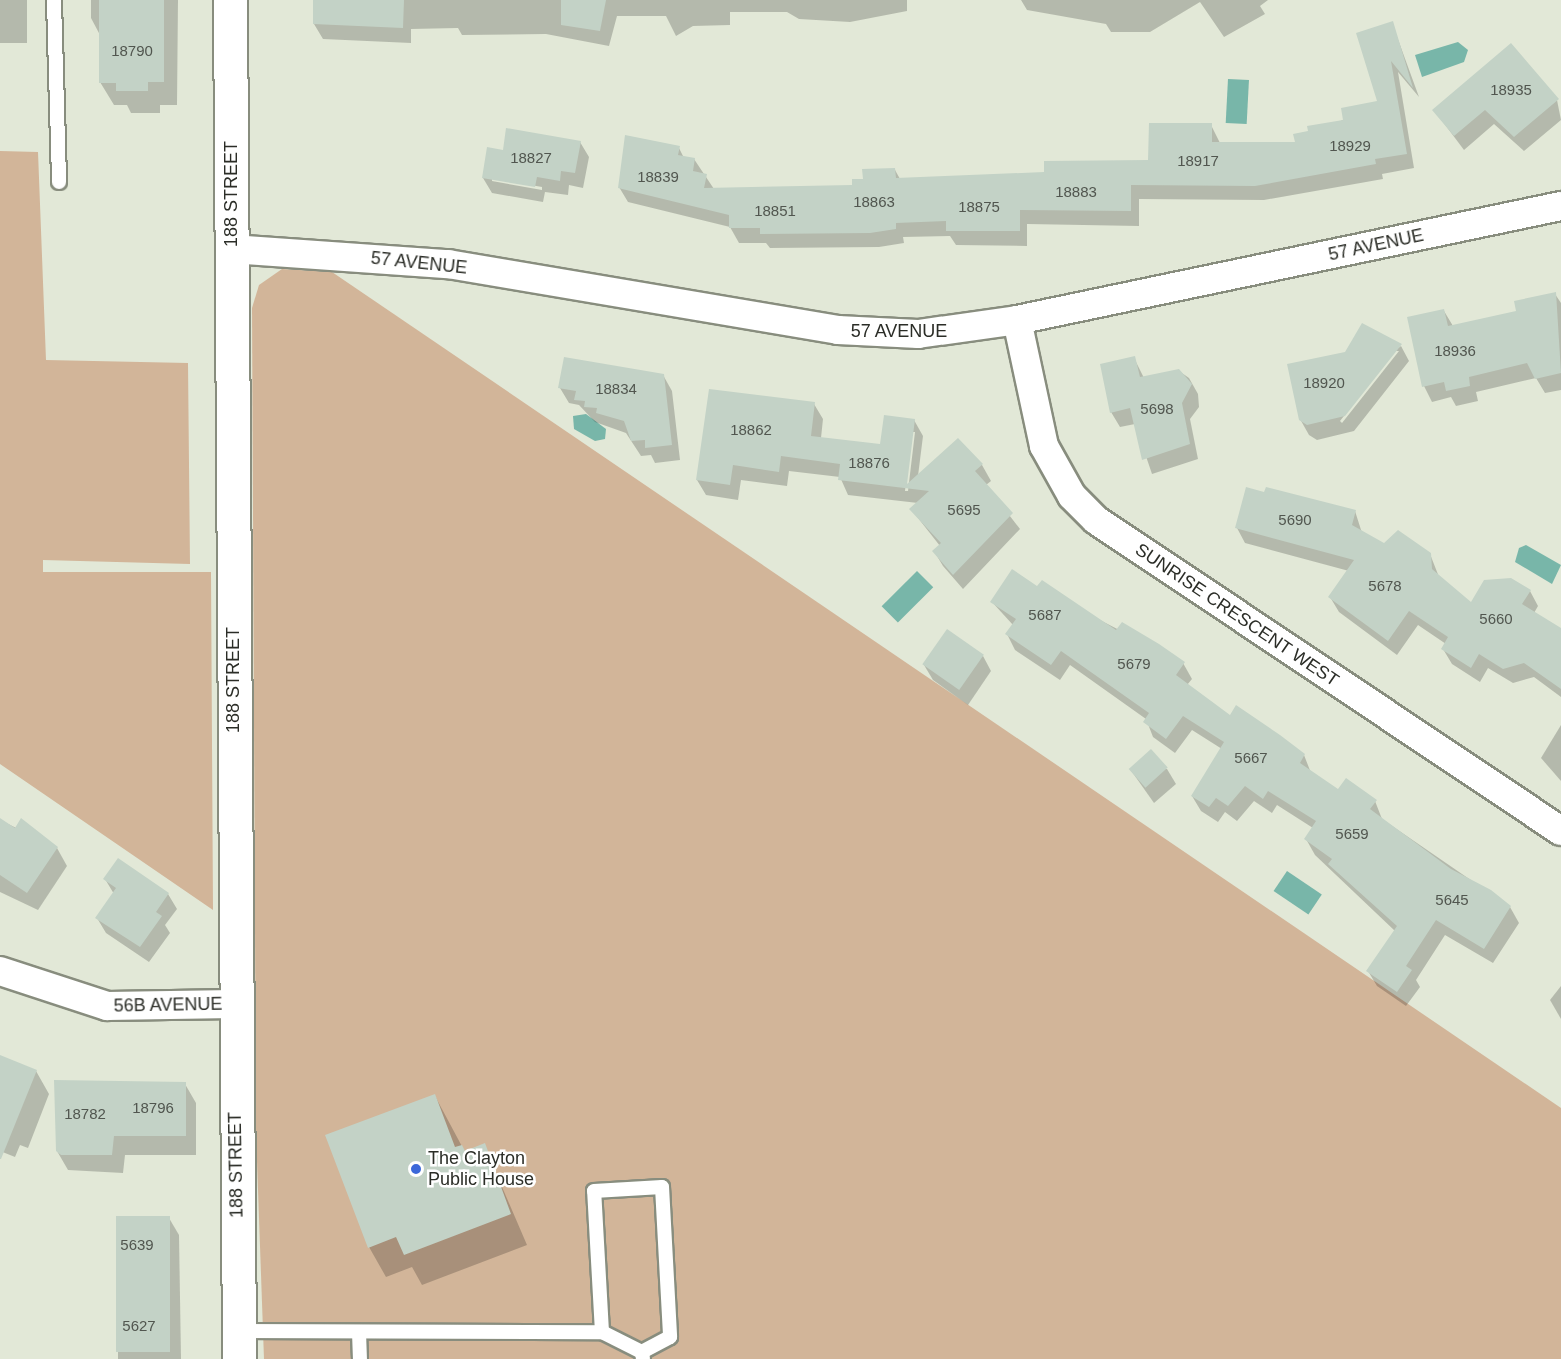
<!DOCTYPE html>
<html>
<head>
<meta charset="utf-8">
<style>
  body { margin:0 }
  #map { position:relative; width:1561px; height:1359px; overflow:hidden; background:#e2e8d7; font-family:Helvetica,sans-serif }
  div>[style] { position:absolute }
  .green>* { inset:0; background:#d2b599 }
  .water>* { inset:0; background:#78b6a9; transform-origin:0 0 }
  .shadow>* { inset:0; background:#0003; transform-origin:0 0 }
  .building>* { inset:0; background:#c3d2c6; transform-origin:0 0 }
  .roads { filter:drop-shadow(2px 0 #888d7e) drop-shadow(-2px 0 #888d7e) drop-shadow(0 2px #888d7e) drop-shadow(0 -2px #888d7e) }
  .service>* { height:14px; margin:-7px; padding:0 7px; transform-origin:7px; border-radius:7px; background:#fff }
  .minor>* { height:28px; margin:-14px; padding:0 14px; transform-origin:14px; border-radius:14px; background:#fff }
  .tertiary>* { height:33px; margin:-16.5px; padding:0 16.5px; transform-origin:16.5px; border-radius:16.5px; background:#fff }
  .dots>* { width:16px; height:16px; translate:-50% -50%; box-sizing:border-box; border:3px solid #fff; border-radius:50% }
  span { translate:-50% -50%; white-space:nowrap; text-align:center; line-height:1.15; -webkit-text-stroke:5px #fff; paint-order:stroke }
  .number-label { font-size:15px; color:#51564f }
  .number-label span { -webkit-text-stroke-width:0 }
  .street-label { font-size:18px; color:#2b2d27 }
  .poi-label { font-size:18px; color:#2b2d27 }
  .left { translate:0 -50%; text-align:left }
</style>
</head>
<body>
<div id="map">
  <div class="green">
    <i style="clip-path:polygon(0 151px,38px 152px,46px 360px,188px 363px,190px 564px,43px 560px,43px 572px,211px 572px,213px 910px,0 764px)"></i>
    <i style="clip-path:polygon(282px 269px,332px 272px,1561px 1108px,1561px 1359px,264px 1359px,256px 1133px,252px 308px,259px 285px)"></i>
  </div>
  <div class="water">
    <i style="clip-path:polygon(1458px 42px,1468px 50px,1464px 62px,1422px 77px,1415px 55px)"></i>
    <i style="left:1228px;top:79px;width:21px;height:44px;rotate:3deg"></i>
    <i style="clip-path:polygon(586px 414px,606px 429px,605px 439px,595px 441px,574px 429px,573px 416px)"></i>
    <i style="clip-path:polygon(1526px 545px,1561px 565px,1552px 584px,1515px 562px,1519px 548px)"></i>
    <i style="left:917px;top:571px;width:23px;height:50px;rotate:45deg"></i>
    <i style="left:1287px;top:871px;width:42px;height:24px;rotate:34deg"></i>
  </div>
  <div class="shadow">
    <i style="left:0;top:0;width:27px;height:43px"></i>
    <i style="clip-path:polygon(91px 0,178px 0,177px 105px,160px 105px,160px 113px,131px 113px,127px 105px,114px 105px,100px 82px,100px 35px,91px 18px)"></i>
    <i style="clip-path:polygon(315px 0,907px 0,907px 11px,850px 22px,799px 19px,787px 12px,730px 12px,730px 25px,693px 26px,676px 36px,666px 16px,617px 16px,609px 46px,546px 34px,462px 35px,458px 28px,411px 29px,411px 43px,323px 39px,314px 24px)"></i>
    <i style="clip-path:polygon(1021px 0,1268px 0,1260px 6px,1265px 14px,1224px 37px,1200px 2px,1150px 32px,1111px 32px,1106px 24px,1027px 10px)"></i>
    <i style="clip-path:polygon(1392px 23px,1419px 97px,1398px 72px,1414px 168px,1382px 174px,1383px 179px,1264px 200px,1139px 199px,1139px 226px,1027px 224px,1027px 246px,956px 245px,950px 236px,903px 237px,904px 243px,879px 247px,770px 248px,766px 243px,739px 243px,730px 227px,628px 202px,619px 187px,679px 148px,684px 158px,694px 159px,714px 189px,854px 186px,895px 170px,900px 179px,1045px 174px,1150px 161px,1211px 125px,1220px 143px,1296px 143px,1379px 102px)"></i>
    <i style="clip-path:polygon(1557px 100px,1561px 120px,1524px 151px,1494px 124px,1464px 150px,1434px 110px)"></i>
    <i style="clip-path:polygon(evenodd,580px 142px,589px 157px,583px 188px,569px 185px,568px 195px,545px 192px,543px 202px,492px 193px,483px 178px,504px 152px,580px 142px,492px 178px,542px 187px,542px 190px,492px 181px,492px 178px)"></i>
    <i style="clip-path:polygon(1555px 294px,1561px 303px,1561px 390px,1545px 393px,1536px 378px,1476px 392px,1478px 401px,1456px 406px,1451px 397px,1432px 402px,1424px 386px,1444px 311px,1453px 326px,1518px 312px)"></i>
    <i style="clip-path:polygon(evenodd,1401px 346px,1409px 361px,1354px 431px,1317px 440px,1309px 435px,1300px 419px,1401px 346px,1395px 351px,1399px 351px,1342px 423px,1340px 421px,1395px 351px)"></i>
    <i style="clip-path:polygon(1134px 358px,1144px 378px,1179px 371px,1189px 378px,1198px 394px,1199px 407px,1190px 419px,1198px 459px,1152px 474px,1135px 424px,1120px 427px,1111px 412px)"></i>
    <i style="clip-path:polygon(663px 375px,672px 391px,680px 460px,655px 463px,651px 455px,641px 456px,626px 433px,595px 422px,579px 405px,569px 403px,560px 388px)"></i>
    <i style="clip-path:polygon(evenodd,710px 391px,814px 404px,823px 419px,821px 438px,882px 445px,914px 420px,923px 436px,918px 476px,958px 440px,982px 465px,991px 481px,986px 485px,1020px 529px,963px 589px,943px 566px,934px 551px,940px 546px,911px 509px,918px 503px,848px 495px,840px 477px,789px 471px,787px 486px,741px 480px,738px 500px,706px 495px,697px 480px,710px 391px,912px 432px,915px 432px,908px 491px,905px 491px,912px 432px)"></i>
    <i style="clip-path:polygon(1355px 511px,1362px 533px,1384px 545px,1430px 554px,1439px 577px,1471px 604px,1530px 591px,1538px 606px,1534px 613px,1561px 630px,1561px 697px,1534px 677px,1513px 683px,1488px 668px,1480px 682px,1452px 664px,1443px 649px,1446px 644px,1418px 625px,1397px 655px,1339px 612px,1330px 597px,1349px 571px,1245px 543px,1237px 528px)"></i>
    <i style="clip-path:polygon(1038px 588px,1183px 663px,1192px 679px,1187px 685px,1230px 717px,1304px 755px,1311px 773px,1338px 792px,1375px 801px,1382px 819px,1510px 907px,1519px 923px,1493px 963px,1445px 935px,1416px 980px,1420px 987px,1406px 1006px,1377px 986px,1368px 971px,1395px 931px,1315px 855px,1306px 839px,1313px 828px,1277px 805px,1272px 813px,1254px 801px,1237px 821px,1225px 812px,1218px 822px,1201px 811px,1192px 796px,1222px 749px,1192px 730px,1175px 753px,1153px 737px,1146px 719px,1070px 665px,1060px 680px,1015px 650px,1007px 634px,1013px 625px,992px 602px)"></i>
    <i style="clip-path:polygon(983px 656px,991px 671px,968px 705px,933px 680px,924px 665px)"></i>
    <i style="clip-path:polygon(1561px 725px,1561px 781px,1541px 758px)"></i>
    <i style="clip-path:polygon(1130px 769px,1167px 769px,1176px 784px,1154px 803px)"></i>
    <i style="clip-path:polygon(0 820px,57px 848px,67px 866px,38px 910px,0 892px)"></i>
    <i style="clip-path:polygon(105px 879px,168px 894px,177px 909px,165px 925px,170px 933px,149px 962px,106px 933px,97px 918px,114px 894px)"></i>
    <i style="clip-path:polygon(1561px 986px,1561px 1019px,1550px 1000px)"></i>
    <i style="clip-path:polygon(0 1056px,36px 1071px,49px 1094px,28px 1148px,20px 1145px,15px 1157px,0 1151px)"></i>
    <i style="clip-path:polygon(185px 1084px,196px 1103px,196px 1155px,125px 1155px,123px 1173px,68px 1170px,57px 1151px)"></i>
    <i style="clip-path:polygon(435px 1096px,465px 1152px,484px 1145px,527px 1245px,422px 1285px,412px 1267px,386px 1277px,369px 1247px)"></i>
    <i style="clip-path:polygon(118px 1217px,169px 1218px,179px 1235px,181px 1359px,118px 1359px)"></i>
  </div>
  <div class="building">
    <i style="clip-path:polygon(99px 0,164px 0,164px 82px,148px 82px,148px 91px,116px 91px,116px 83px,99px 83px)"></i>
    <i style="clip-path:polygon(313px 0,404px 0,403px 28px,313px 24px)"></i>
    <i style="clip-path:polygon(561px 0,606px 0,600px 31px,561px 25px)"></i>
    <i style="clip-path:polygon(1393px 21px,1413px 88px,1391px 61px,1407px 154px,1375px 159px,1376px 164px,1255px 186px,1131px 185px,1131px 211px,1020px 210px,1020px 231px,946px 231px,946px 221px,896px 223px,896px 229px,870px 233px,760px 234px,760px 228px,729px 228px,729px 215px,618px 188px,625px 135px,680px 146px,678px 155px,695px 158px,693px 171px,707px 174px,704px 188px,852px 185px,852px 179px,863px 179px,862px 169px,895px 168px,896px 178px,1044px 172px,1044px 161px,1148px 160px,1149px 123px,1212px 123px,1212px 142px,1295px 142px,1293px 134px,1308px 131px,1307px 126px,1343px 120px,1341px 108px,1377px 101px,1356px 33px)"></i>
    <i style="clip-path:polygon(1511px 43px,1559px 99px,1514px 137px,1485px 110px,1454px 136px,1432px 110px)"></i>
    <i style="clip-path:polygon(506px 128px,581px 141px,575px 173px,561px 171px,560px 181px,537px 177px,535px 187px,482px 178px,487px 147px,503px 150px)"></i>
    <i style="clip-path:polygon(1556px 292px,1561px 373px,1535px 379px,1527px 363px,1469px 377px,1470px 386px,1446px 391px,1444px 382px,1422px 387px,1407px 317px,1444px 309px,1448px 326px,1516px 311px,1514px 301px)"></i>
    <i style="clip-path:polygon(1362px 323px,1402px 344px,1345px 416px,1307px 425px,1299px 420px,1287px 364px,1345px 352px)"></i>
    <i style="clip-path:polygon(1135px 356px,1140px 377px,1179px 369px,1192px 384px,1182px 403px,1190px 444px,1142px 460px,1130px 408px,1110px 413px,1100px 364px)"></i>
    <i style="clip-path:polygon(564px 357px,664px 374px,672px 445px,645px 448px,645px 440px,631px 441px,624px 421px,596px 413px,597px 408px,584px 407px,585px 401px,574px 400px,576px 391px,558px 388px)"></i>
    <i style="clip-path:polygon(709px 389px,815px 402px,811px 436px,880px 444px,884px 415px,915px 419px,907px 484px,958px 438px,983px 464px,975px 471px,1013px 513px,953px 575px,932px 551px,941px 543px,909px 509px,929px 491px,838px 480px,840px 464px,781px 456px,779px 472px,733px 465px,730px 485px,696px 480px)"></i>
    <i style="clip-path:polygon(1246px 487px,1264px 492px,1266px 487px,1356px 510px,1352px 525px,1384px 543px,1398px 530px,1431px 553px,1432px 569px,1471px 602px,1484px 580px,1511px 578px,1531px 590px,1522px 604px,1561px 628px,1561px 689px,1524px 663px,1503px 669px,1479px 654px,1471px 668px,1441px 649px,1448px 637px,1409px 611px,1388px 641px,1328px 597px,1354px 560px,1235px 528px)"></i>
    <i style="clip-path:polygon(1012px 569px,1037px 586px,1042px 580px,1116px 630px,1122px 622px,1159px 644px,1185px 662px,1176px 675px,1230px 715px,1236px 705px,1280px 735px,1305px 754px,1300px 763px,1338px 789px,1346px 778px,1377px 800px,1370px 809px,1451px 869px,1491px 890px,1511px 906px,1484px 949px,1436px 920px,1406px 966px,1412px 970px,1397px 992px,1366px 971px,1397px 926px,1328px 864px,1332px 859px,1304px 839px,1316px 821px,1268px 791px,1263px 799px,1245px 786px,1228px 806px,1216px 798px,1209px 807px,1191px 796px,1224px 742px,1183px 716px,1166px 739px,1143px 722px,1149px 713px,1061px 651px,1051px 665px,1005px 634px,1016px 619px,990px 602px)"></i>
    <i style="left:947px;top:629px;width:45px;height:43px;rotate:35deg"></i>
    <i style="left:1151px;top:749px;width:25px;height:30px;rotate:48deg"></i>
    <i style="clip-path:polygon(0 818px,15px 828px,21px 818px,58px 847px,27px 893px,0 875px)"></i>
    <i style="clip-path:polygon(118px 858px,169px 893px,156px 912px,162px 916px,140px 947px,95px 918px,116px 888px,103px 879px)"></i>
    <i style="clip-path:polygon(0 1055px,37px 1070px,1px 1159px,0 1159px)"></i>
    <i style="clip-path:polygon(54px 1080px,186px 1082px,186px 1136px,114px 1136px,112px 1155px,61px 1155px,56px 1151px)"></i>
    <i style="clip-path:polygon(435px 1094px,455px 1147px,462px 1145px,465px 1151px,485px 1143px,511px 1214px,404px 1255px,396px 1237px,368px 1248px,325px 1135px)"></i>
    <i style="left:116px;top:1216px;width:54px;height:136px"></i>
  </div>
  <div class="roads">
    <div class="service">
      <i style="left:54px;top:0;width:182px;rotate:88.4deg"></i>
      <i style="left:238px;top:1331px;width:364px;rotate:0.2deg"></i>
      <i style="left:602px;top:1332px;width:45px;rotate:26.6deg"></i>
      <i style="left:642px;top:1352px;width:7px;rotate:82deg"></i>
      <i style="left:359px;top:1332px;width:27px;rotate:88deg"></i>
      <i style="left:602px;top:1332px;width:141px;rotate:-93.2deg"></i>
      <i style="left:594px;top:1191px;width:68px;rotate:-3.4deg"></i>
      <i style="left:662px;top:1187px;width:150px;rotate:86.9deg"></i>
      <i style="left:670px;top:1337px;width:32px;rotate:152deg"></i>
    </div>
    <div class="minor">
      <i style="left:231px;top:249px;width:218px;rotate:4deg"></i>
      <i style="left:448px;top:264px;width:396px;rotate:9.6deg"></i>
      <i style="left:838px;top:330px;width:80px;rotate:2.9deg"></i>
      <i style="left:918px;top:334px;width:100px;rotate:-8deg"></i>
      <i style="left:1017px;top:320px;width:556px;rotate:-11.84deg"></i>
      <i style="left:1017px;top:320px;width:129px;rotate:77.9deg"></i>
      <i style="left:1044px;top:446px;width:57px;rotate:60.8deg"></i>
      <i style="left:1072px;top:496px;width:34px;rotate:45deg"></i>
      <i style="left:1096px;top:520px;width:559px;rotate:33.78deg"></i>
      <i style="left:0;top:971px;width:113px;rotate:18.1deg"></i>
      <i style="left:107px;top:1006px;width:127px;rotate:-0.9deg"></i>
    </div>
    <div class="tertiary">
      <i style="left:230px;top:0;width:1359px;rotate:89.62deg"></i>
    </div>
  </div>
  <div class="dots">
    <i style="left:416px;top:1169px;background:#3c68d9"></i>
  </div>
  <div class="number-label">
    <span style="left:132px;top:51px">18790</span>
    <span style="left:1511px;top:90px">18935</span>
    <span style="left:1350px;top:146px">18929</span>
    <span style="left:531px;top:158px">18827</span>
    <span style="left:1198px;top:161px">18917</span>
    <span style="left:658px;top:177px">18839</span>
    <span style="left:1076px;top:192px">18883</span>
    <span style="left:874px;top:202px">18863</span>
    <span style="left:979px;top:207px">18875</span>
    <span style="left:775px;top:211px">18851</span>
    <span style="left:1455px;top:351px">18936</span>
    <span style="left:1324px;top:383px">18920</span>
    <span style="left:616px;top:389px">18834</span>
    <span style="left:1157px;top:409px">5698</span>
    <span style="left:751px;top:430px">18862</span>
    <span style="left:869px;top:463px">18876</span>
    <span style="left:964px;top:510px">5695</span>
    <span style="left:1295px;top:520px">5690</span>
    <span style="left:1385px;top:586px">5678</span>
    <span style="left:1045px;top:615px">5687</span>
    <span style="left:1496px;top:619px">5660</span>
    <span style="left:1134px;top:664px">5679</span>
    <span style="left:1251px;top:758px">5667</span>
    <span style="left:1352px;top:834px">5659</span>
    <span style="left:1452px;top:900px">5645</span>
    <span style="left:153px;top:1108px">18796</span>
    <span style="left:85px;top:1114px">18782</span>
    <span style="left:137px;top:1245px">5639</span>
    <span style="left:139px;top:1326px">5627</span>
  </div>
  <div class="street-label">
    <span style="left:231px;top:194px;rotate:-90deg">188 STREET</span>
    <span style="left:1376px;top:245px;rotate:-12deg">57 AVENUE</span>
    <span style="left:419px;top:263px;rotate:6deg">57 AVENUE</span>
    <span style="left:899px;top:331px">57 AVENUE</span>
    <span style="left:1237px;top:615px;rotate:34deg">SUNRISE CRESCENT WEST</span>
    <span style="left:233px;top:680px;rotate:-90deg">188 STREET</span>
    <span style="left:168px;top:1005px;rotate:-1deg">56B AVENUE</span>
    <span style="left:236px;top:1165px;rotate:-91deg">188 STREET</span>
  </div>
  <div class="poi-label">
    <span class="left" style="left:428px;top:1169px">The Clayton<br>Public House</span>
  </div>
</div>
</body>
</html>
